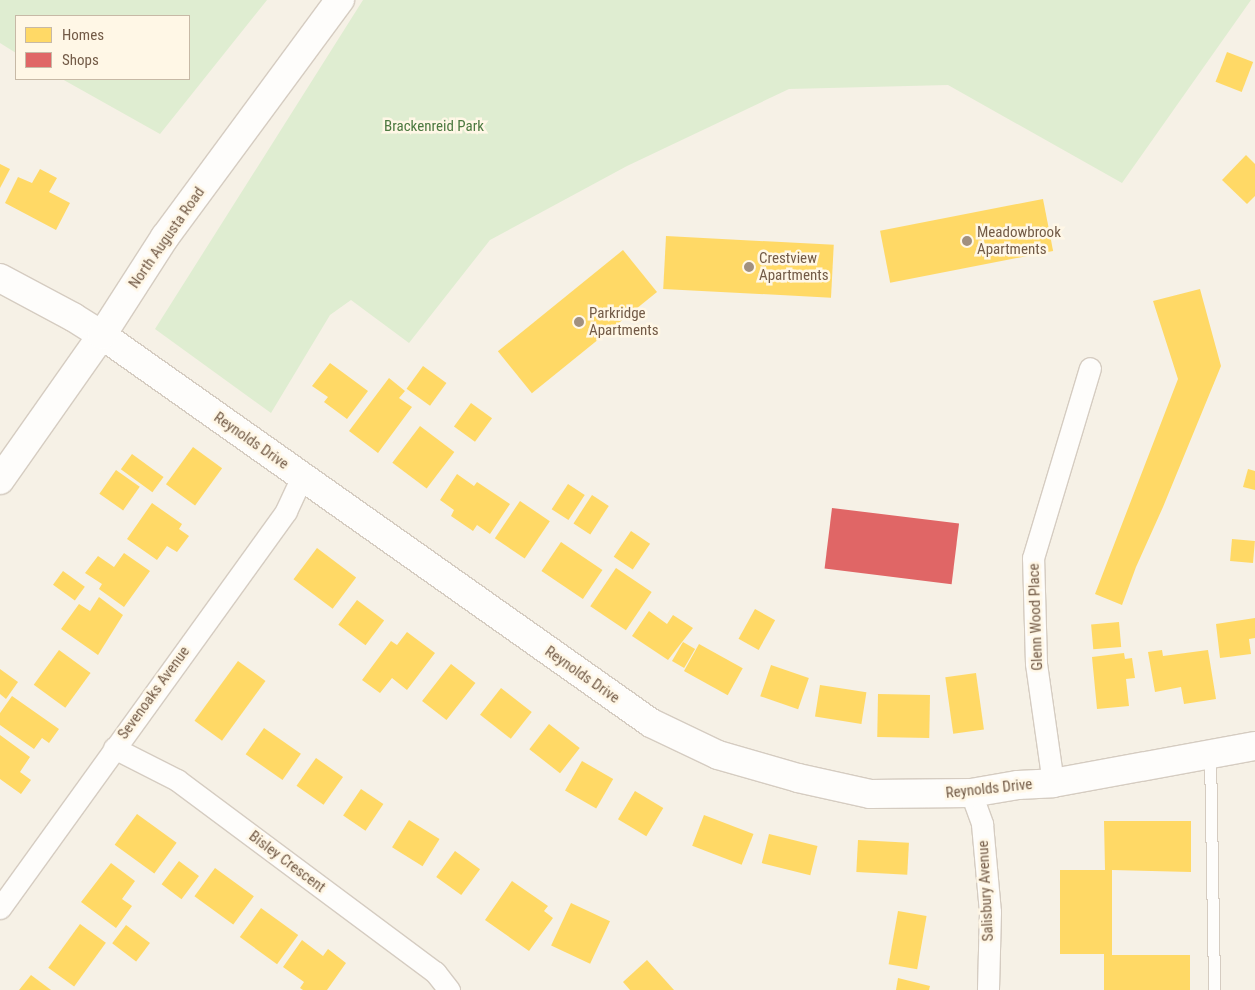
<!DOCTYPE html>
<html>
<head>
<meta charset="utf-8">
<style>
  body { margin:0 }
  #map { position:relative; width:1255px; height:990px; overflow:hidden; background:#f6f1e6; font-family:"Roboto Condensed",sans-serif }
  div>[style] { position:absolute }
  .green>* { inset:0; background:#dfedd1 }
  .homes>* { inset:0; background:#ffd966; transform-origin:0 0 }
  .shops>* { inset:0; background:#e06666; transform-origin:0 0 }
  .roads { filter:drop-shadow(1px 0 #d5ccc1) drop-shadow(-1px 0 #d5ccc1) drop-shadow(0 1px #d5ccc1) drop-shadow(0 -1px #d5ccc1) }
  .service>* { height:11px; margin:-5.5px; padding:0 5.5px; transform-origin:5.5px; border-radius:5.5px; background:#fefdfb }
  .minor>* { height:21px; margin:-10.5px; padding:0 10.5px; transform-origin:10.5px; border-radius:10.5px; background:#fefdfb }
  .tertiary>* { height:28px; margin:-14px; padding:0 14px; transform-origin:14px; border-radius:14px; background:#fefdfb }
  .secondary>* { height:28px; margin:-14px; padding:0 14px; transform-origin:14px; border-radius:14px; background:#fefdfb }
  .dots>* { width:14px; height:14px; translate:-50% -50%; box-sizing:border-box; border:2px solid #fff7e6; border-radius:50% }
  span { translate:-50% -50%; white-space:nowrap; text-align:center; line-height:1.15; -webkit-text-stroke:5px #fff7e6; paint-order:stroke }
  .park-label { font-size:15px; color:#4c7940 }
  .poi-label { font-size:15px; color:#735b47 }
  .left { translate:0 -50%; text-align:left }
  .street-label { font-size:15px; color:#735b47 }
  .legend { position:absolute; left:15px; top:15px; width:175px; height:65px; box-sizing:border-box; background:#fff7e6; border:1px solid #c7b9a6; margin:0; padding:6px 9px; list-style:none; font-size:15px; color:#735b47 }
  .legend li { display:flex; align-items:center; gap:10px; height:25px }
  .legend b { width:25px; border:1px solid #c7b9a6 }
</style>
</head>
<body>
<div id="map">
  <div class="green">
    <i style="clip-path:polygon(0 0,267px 0,160px 134px,62px 79px,189px 79px,189px 16px,16px 16px,16px 53px,0 43px)"></i>
    <i style="clip-path:polygon(363px 0,1251px 0,1122px 183px,948px 85px,789px 89px,627px 166px,490px 240px,409px 343px,351px 300px,330px 315px,271px 413px,155px 329px)"></i>
  </div>
  <div class="homes">
    <i style="left:1227px;top:52px;width:28px;height:32px;rotate:21deg"></i>
    <i style="clip-path:polygon(1246px 155px,1255px 164px,1255px 196px,1247px 204px,1222px 180px)"></i>
    <i style="clip-path:polygon(0 164px,10px 169px,0 188px)"></i>
    <i style="clip-path:polygon(40px 169px,57px 178px,49px 192px,70px 203px,56px 230px,5px 203px,18px 177px,32px 183px)"></i>
    <i style="left:1043px;top:199px;width:53px;height:166px;rotate:79deg"></i>
    <i style="left:666px;top:236px;width:168px;height:53px;rotate:3deg"></i>
    <i style="left:623px;top:250px;width:54px;height:161px;rotate:51deg"></i>
    <i style="clip-path:polygon(1200px 289px,1221px 366px,1163px 507px,1136px 567px,1122px 605px,1095px 594px,1178px 379px,1153px 301px)"></i>
    <i style="clip-path:polygon(330px 363px,368px 391px,347px 419px,324px 402px,328px 397px,312px 386px)"></i>
    <i style="left:423px;top:366px;width:29px;height:28px;rotate:36deg"></i>
    <i style="clip-path:polygon(389px 378px,405px 391px,399px 398px,412px 407px,378px 453px,349px 431px)"></i>
    <i style="left:471px;top:403px;width:26px;height:29px;rotate:36deg"></i>
    <i style="left:420px;top:426px;width:43px;height:46px;rotate:37deg"></i>
    <i style="left:193px;top:447px;width:36px;height:46px;rotate:36deg"></i>
    <i style="left:132px;top:454px;width:39px;height:19px;rotate:36deg"></i>
    <i style="clip-path:polygon(1248px 469px,1255px 471px,1255px 490px,1243px 487px)"></i>
    <i style="left:116px;top:470px;width:29px;height:29px;rotate:35deg"></i>
    <i style="clip-path:polygon(457px 474px,474px 486px,477px 482px,510px 504px,490px 534px,477px 525px,473px 531px,451px 516px,454px 510px,440px 500px)"></i>
    <i style="left:568px;top:484px;width:20px;height:30px;rotate:33deg"></i>
    <i style="left:592px;top:495px;width:20px;height:34px;rotate:33deg"></i>
    <i style="left:520px;top:501px;width:36px;height:45px;rotate:34deg"></i>
    <i style="clip-path:polygon(152px 503px,182px 524px,179px 529px,189px 536px,177px 552px,167px 546px,157px 560px,127px 539px)"></i>
    <i style="left:631px;top:531px;width:23px;height:31px;rotate:34deg"></i>
    <i style="left:1232px;top:539px;width:23px;height:22px;rotate:5deg"></i>
    <i style="left:561px;top:542px;width:50px;height:35px;rotate:34deg"></i>
    <i style="left:317px;top:548px;width:49px;height:39px;rotate:37deg"></i>
    <i style="clip-path:polygon(124px 553px,150px 571px,124px 607px,99px 589px,102px 584px,85px 573px,98px 556px,114px 567px)"></i>
    <i style="left:616px;top:568px;width:43px;height:46px;rotate:34deg"></i>
    <i style="left:63px;top:571px;width:27px;height:17px;rotate:36deg"></i>
    <i style="clip-path:polygon(99px 597px,123px 615px,98px 655px,61px 629px,79px 604px,90px 611px)"></i>
    <i style="left:357px;top:600px;width:34px;height:31px;rotate:37deg"></i>
    <i style="left:755px;top:609px;width:23px;height:34px;rotate:29deg"></i>
    <i style="clip-path:polygon(649px 611px,667px 624px,673px 615px,693px 628px,668px 660px,632px 636px)"></i>
    <i style="clip-path:polygon(1255px 618px,1255px 638px,1249px 639px,1251px 654px,1220px 658px,1216px 624px)"></i>
    <i style="left:1119px;top:622px;width:25px;height:28px;rotate:85deg"></i>
    <i style="clip-path:polygon(407px 632px,435px 653px,407px 690px,392px 678px,380px 693px,362px 680px,391px 641px,397px 645px)"></i>
    <i style="left:683px;top:642px;width:14px;height:22px;rotate:30deg"></i>
    <i style="left:699px;top:644px;width:50px;height:31px;rotate:29deg"></i>
    <i style="left:59px;top:650px;width:39px;height:43px;rotate:36deg"></i>
    <i style="clip-path:polygon(1162px 650px,1163px 656px,1208px 650px,1216px 699px,1184px 704px,1181px 687px,1155px 692px,1148px 652px)"></i>
    <i style="clip-path:polygon(1124px 653px,1125px 659px,1132px 658px,1135px 678px,1126px 679px,1129px 706px,1097px 709px,1092px 657px)"></i>
    <i style="left:238px;top:661px;width:34px;height:74px;rotate:36deg"></i>
    <i style="left:451px;top:664px;width:31px;height:47px;rotate:38deg"></i>
    <i style="left:771px;top:665px;width:40px;height:33px;rotate:19deg"></i>
    <i style="clip-path:polygon(0 669px,18px 682px,6px 699px,0 694px)"></i>
    <i style="left:976px;top:673px;width:57px;height:31px;rotate:82deg"></i>
    <i style="left:820px;top:685px;width:47px;height:32px;rotate:9deg"></i>
    <i style="left:501px;top:688px;width:39px;height:34px;rotate:38deg"></i>
    <i style="left:878px;top:694px;width:52px;height:43px;rotate:1deg"></i>
    <i style="clip-path:polygon(12px 696px,59px 729px,49px 743px,42px 738px,34px 749px,0 725px,0 713px)"></i>
    <i style="left:549px;top:724px;width:39px;height:32px;rotate:38deg"></i>
    <i style="left:264px;top:728px;width:45px;height:32px;rotate:35deg"></i>
    <i style="clip-path:polygon(0 735px,30px 757px,20px 772px,31px 780px,21px 794px,0 779px)"></i>
    <i style="left:316px;top:758px;width:33px;height:34px;rotate:35deg"></i>
    <i style="left:582px;top:761px;width:36px;height:34px;rotate:30deg"></i>
    <i style="left:361px;top:789px;width:27px;height:32px;rotate:34deg"></i>
    <i style="left:635px;top:791px;width:33px;height:33px;rotate:31deg"></i>
    <i style="left:137px;top:814px;width:49px;height:38px;rotate:36deg"></i>
    <i style="left:704px;top:815px;width:53px;height:33px;rotate:21deg"></i>
    <i style="left:409px;top:820px;width:36px;height:32px;rotate:32deg"></i>
    <i style="clip-path:polygon(1104px 821px,1191px 821px,1191px 872px,1112px 870px,1112px 955px,1190px 955px,1190px 990px,1104px 990px,1104px 954px,1060px 954px,1060px 870px,1105px 870px)"></i>
    <i style="left:769px;top:834px;width:50px;height:30px;rotate:14deg"></i>
    <i style="left:858px;top:840px;width:51px;height:32px;rotate:3deg"></i>
    <i style="left:455px;top:851px;width:31px;height:32px;rotate:36deg"></i>
    <i style="left:179px;top:861px;width:25px;height:29px;rotate:37deg"></i>
    <i style="clip-path:polygon(111px 863px,135px 881px,122px 899px,132px 906px,116px 928px,81px 902px)"></i>
    <i style="left:215px;top:868px;width:48px;height:35px;rotate:36deg"></i>
    <i style="clip-path:polygon(512px 881px,548px 906px,544px 911px,553px 918px,529px 951px,485px 920px)"></i>
    <i style="left:571px;top:903px;width:43px;height:47px;rotate:25deg"></i>
    <i style="left:261px;top:908px;width:46px;height:36px;rotate:36deg"></i>
    <i style="left:898px;top:911px;width:29px;height:54px;rotate:10deg"></i>
    <i style="left:80px;top:924px;width:32px;height:54px;rotate:36deg"></i>
    <i style="left:126px;top:925px;width:30px;height:23px;rotate:37deg"></i>
    <i style="clip-path:polygon(302px 940px,323px 956px,328px 949px,346px 963px,327px 990px,303px 990px,300px 988px,304px 982px,283px 967px)"></i>
    <i style="clip-path:polygon(647px 960px,674px 990px,630px 990px,623px 982px)"></i>
    <i style="clip-path:polygon(31px 975px,51px 990px,19px 990px)"></i>
    <i style="clip-path:polygon(898px 978px,930px 986px,929px 990px,896px 990px)"></i>
  </div>
  <div class="shops">
    <i style="left:832px;top:508px;width:128px;height:61px;rotate:7deg"></i>
  </div>
  <div class="roads">
    <div class="service">
      <i style="left:1210px;top:754px;width:236px;rotate:89deg"></i>
    </div>
    <div class="minor">
      <i style="left:114px;top:748px;width:71px;rotate:26.9deg"></i>
      <i style="left:177px;top:780px;width:322px;rotate:36.7deg"></i>
      <i style="left:435px;top:972px;width:23px;rotate:52deg"></i>
      <i style="left:1053px;top:783px;width:121px;rotate:-98.1deg"></i>
      <i style="left:1036px;top:663px;width:105px;rotate:-91.6deg"></i>
      <i style="left:1033px;top:558px;width:198px;rotate:-73.3deg"></i>
      <i style="left:971px;top:793px;width:33px;rotate:70deg"></i>
      <i style="left:982px;top:824px;width:88px;rotate:84.8deg"></i>
      <i style="left:990px;top:912px;width:78px;rotate:91.5deg"></i>
      <i style="left:0;top:908px;width:489px;rotate:-54.2deg"></i>
      <i style="left:286px;top:511px;width:38px;rotate:-65deg"></i>
    </div>
    <div class="tertiary">
      <i style="left:0;top:278px;width:83px;rotate:28.1deg"></i>
      <i style="left:73px;top:317px;width:34px;rotate:32deg"></i>
      <i style="left:102px;top:335px;width:672px;rotate:35.25deg"></i>
      <i style="left:651px;top:723px;width:74px;rotate:25.5deg"></i>
      <i style="left:718px;top:755px;width:83px;rotate:16deg"></i>
      <i style="left:798px;top:778px;width:74px;rotate:12.5deg"></i>
      <i style="left:870px;top:794px;width:101px;rotate:-0.6deg"></i>
      <i style="left:971px;top:793px;width:48px;rotate:-9.7deg"></i>
      <i style="left:1018px;top:785px;width:35px;rotate:-3deg"></i>
      <i style="left:1053px;top:783px;width:205px;rotate:-10.4deg"></i>
    </div>
    <div class="secondary">
      <i style="left:0;top:480px;width:177px;rotate:-54.9deg"></i>
      <i style="left:102px;top:335px;width:117px;rotate:-57.3deg"></i>
      <i style="left:165px;top:237px;width:295px;rotate:-53.6deg"></i>
    </div>
  </div>
  <div class="dots">
    <i style="left:967px;top:241px;background:#a1907f"></i>
    <i style="left:749px;top:267px;background:#a1907f"></i>
    <i style="left:579px;top:322px;background:#a1907f"></i>
  </div>
  <div class="park-label">
    <span style="left:434px;top:127px">Brackenreid Park</span>
  </div>
  <div class="poi-label">
    <span class="left" style="left:977px;top:241px">Meadowbrook<br>Apartments</span>
    <span class="left" style="left:759px;top:267px">Crestview<br>Apartments</span>
    <span class="left" style="left:589px;top:322px">Parkridge<br>Apartments</span>
  </div>
  <div class="street-label">
    <span style="left:167px;top:238px;rotate:-55deg">North Augusta Road</span>
    <span style="left:251px;top:441px;rotate:35deg">Reynolds Drive</span>
    <span style="left:1036px;top:617px;rotate:-92deg">Glenn Wood Place</span>
    <span style="left:582px;top:675px;rotate:35deg">Reynolds Drive</span>
    <span style="left:154px;top:693px;rotate:-54deg">Sevenoaks Avenue</span>
    <span style="left:989px;top:789px;rotate:-6deg">Reynolds Drive</span>
    <span style="left:287px;top:862px;rotate:37deg">Bisley Crescent</span>
    <span style="left:986px;top:891px;rotate:-93deg">Salisbury Avenue</span>
  </div>
  <ul class="legend">
  <li><b style="height:14px;background:#ffd966"></b>Homes</li>
  <li><b style="height:14px;background:#e06666"></b>Shops</li>
  </ul>
</div>
</body>
</html>
